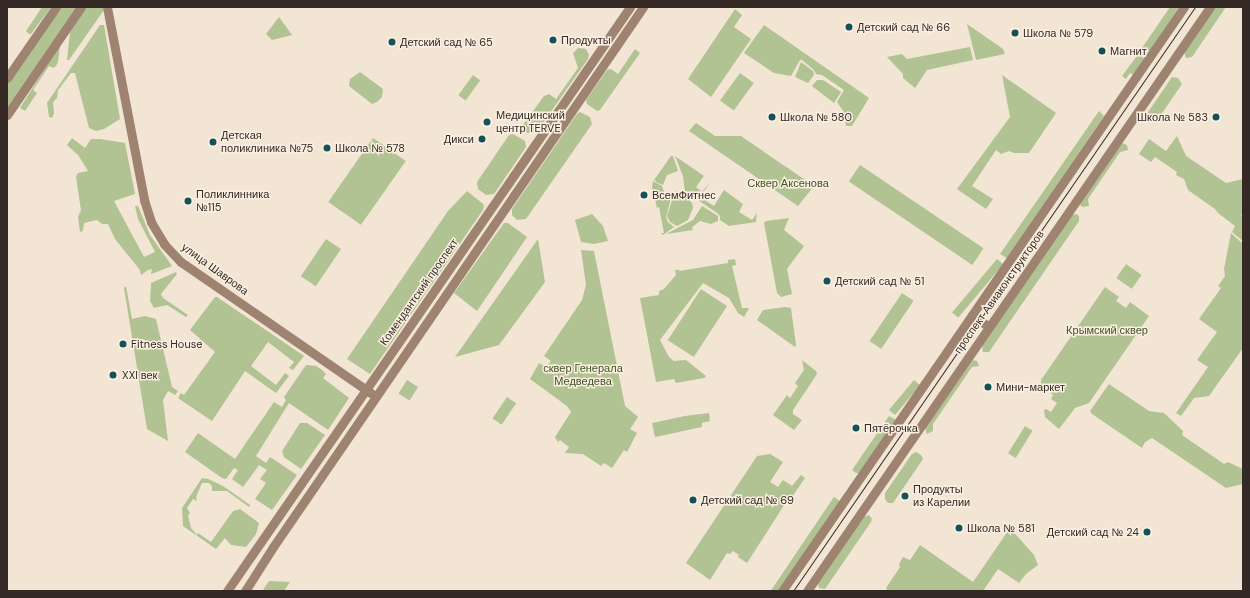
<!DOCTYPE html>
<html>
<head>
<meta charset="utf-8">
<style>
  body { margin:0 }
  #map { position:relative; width:1250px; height:598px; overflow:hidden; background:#f2e5d4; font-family:"DM Sans",sans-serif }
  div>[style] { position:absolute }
  .green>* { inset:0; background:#b1c293; transform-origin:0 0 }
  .secondary>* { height:9px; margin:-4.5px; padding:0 4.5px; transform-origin:4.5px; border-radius:4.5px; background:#9e8371 }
  .tram>* { height:1px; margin:-0.5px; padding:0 0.5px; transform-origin:0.5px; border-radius:0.5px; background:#342924 }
  .dots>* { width:11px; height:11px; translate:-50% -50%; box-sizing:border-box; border:2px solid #faefe0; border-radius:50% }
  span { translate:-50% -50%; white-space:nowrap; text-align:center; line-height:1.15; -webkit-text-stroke:3px #faefe0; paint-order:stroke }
  .poi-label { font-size:11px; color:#342924 }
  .left { translate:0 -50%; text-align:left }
  .right { translate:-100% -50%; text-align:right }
  .park-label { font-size:11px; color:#415425 }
  .street-label { font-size:11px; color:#342924 }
  .frame { position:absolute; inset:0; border:8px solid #342924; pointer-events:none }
</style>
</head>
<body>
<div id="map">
  <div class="green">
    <i style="clip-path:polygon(42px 7px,51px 7px,31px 34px,29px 34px,26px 31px)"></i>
    <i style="clip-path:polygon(61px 7px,77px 7px,7px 109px,7px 85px)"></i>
    <i style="clip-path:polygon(86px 7px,103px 7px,104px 10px,69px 60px,67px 60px,70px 32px)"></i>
    <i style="clip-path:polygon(1170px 7px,1179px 7px,1150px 51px,1144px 50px,1142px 48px)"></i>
    <i style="clip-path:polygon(1215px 7px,1226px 7px,1192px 57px,1186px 58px,1184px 52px)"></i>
    <i style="clip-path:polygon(735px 9px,742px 15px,734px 27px,751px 39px,711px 97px,688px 79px)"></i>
    <i style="clip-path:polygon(279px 17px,292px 35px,272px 40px,266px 34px)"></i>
    <i style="clip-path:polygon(967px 24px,1003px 49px,1005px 54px,976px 60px)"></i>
    <i style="clip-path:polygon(100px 25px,104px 25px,120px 119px,104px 129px,96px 131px,89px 128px,75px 73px,71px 73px,58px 90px,57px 98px,53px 102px,54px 114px,52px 118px,49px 117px,47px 103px)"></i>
    <i style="clip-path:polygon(764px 25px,869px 98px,852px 126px,846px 126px,844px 112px,837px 102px,844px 90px,822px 75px,816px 74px,814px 70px,802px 60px,800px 60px,791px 76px,774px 73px,744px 53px)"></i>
    <i style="clip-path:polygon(60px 45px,58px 62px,56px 66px,53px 68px,49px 66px,33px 90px,37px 93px,25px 111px,20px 108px)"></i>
    <i style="clip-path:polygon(970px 47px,973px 60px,927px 70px,915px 88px,903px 78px,903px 74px,887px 57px,902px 54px,907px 59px)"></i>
    <i style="clip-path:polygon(578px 48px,586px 49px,589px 55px,588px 59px,536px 133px,527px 133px,523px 128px,523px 125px,544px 96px,549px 94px,556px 99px,578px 68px,573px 53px)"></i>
    <i style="clip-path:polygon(635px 49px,640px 53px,600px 110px,597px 111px,587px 104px,586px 100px,607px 70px,611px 69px,618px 74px)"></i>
    <i style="clip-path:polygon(1139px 53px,1144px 59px,1133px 75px,1130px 73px,1126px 79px,1122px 76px)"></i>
    <i style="clip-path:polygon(801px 62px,813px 71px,814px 75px,808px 83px,795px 77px)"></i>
    <i style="clip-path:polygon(360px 72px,383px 89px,382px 97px,377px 102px,372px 104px,349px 86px,350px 79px)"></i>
    <i style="left:740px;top:73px;width:17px;height:34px;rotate:36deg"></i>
    <i style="left:473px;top:75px;width:9px;height:25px;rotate:36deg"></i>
    <i style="clip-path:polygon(1002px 75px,1056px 113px,1029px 153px,1014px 153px,1009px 151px,1001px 154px,996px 150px,972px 186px,993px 199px,986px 209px,957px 189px,1010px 117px)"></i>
    <i style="clip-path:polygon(1172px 77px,1178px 78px,1182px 84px,1156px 122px,1146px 115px)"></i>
    <i style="clip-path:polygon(817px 80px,823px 80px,841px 92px,834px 103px,812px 86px)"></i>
    <i style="clip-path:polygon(1099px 111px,1104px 116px,1007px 258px,1005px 257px,1000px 254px)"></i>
    <i style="clip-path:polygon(580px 112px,590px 117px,592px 124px,526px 219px,517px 220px,512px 215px,512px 209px,577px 114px)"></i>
    <i style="clip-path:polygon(696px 123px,715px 136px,741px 136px,814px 186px,798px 206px,689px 131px)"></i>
    <i style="clip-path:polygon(513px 134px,525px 141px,526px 147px,494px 194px,486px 195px,478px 189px,477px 182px,509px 135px)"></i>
    <i style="clip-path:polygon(1177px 136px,1186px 156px,1226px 183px,1243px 179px,1243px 212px,1241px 215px,1243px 217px,1243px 241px,1232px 232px,1235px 226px,1218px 213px,1215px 209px,1188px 190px,1184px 179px,1176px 175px,1177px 172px,1155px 157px,1151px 162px,1139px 154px,1149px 139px,1166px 151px)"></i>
    <i style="clip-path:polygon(72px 138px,85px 148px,91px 139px,100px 139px,125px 143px,135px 194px,114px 201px,144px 257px,155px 252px,138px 219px,135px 206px,138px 206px,150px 235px,172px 266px,154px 273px,151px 274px,152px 269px,148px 270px,141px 275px,140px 270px,115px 239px,108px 224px,102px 224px,97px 220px,84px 223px,83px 231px,80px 232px,78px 217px,81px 210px,76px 177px,78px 173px,88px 171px,78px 155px,67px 145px)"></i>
    <i style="left:373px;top:138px;width:40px;height:78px;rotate:35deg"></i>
    <i style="clip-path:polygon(1122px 143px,1127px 145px,1128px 150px,1120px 152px,1088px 199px,1089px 206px,1082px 207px,1080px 204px,1081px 201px)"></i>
    <i style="clip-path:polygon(671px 156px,673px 156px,678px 171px,667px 175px,663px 185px,658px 183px,654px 180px)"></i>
    <i style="clip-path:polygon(675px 156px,704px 176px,696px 187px,702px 192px,711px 181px,700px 197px,714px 206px,724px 190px,743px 204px,739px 212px,752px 220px,757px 213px,756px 222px,729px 226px,720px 220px,720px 216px,717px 213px,689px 194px,685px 193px,683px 176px)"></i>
    <i style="left:860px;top:165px;width:149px;height:20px;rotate:34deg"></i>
    <i style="clip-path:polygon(653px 181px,662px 186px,664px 192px,671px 198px,666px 217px,668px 222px,674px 227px,663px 235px,661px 233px,664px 233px,659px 207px,657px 208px,652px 187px)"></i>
    <i style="clip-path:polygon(467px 191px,482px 203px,484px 205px,483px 210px,370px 374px,347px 359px,448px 211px)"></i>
    <i style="clip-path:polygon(675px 191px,685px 195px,692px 203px,693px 208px,688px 220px,677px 226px,670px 222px,667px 216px)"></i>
    <i style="clip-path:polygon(702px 206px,718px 216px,718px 221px,711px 224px,700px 221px,692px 227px,693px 230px,666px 234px,693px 220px)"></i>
    <i style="clip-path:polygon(592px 214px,603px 226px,608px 241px,594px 244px,581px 242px,575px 220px)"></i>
    <i style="clip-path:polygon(1076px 214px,1079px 216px,1079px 221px,989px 352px,983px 352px,982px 346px,1072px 215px)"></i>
    <i style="clip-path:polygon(789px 218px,784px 230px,804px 246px,787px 269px,792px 294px,781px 297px,777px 293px,764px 223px,766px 221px)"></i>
    <i style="clip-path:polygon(504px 223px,508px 223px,527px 237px,477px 311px,454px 293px)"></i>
    <i style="clip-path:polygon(1231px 233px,1243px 244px,1243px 348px,1209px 396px,1194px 398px,1181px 416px,1176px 413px,1208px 367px,1197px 360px,1217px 332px,1199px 319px,1221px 288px,1218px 286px,1225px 276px,1224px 269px)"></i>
    <i style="left:326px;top:239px;width:18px;height:45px;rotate:34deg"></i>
    <i style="clip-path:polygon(538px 239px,545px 282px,499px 345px,455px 357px)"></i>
    <i style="clip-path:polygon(581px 250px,594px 251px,625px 406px,638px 417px,630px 429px,637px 433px,627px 452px,624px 450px,612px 468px,604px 463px,601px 466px,583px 454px,565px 453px,569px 447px,560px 440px,558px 442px,555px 437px,571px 412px,567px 406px,530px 379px,539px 363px,546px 367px,551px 361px,544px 356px,582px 300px,586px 285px)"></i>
    <i style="clip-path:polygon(735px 259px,736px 265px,732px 266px,742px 308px,749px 308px,744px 317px,738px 313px,729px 298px,703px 283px,660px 340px,669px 357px,674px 361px,686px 360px,706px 376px,704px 378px,676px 383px,674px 379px,656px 382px,640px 298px,659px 295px,659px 291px,664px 289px,676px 275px,675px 270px,679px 270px,679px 271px,728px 263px,728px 260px)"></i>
    <i style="left:997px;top:259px;width:8px;height:70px;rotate:40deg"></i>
    <i style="left:1126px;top:264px;width:19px;height:17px;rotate:35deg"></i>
    <i style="clip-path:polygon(176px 272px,177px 274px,161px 294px,163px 298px,188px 315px,186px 317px,167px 305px,154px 308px,150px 301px,151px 283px)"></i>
    <i style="clip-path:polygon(126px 286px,132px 319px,145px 316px,156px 319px,172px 387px,178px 391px,175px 395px,168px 391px,163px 400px,168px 441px,147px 429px,124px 288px)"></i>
    <i style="clip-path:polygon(1105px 287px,1119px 297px,1116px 301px,1126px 308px,1130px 302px,1149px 316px,1089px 403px,1075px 408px,1059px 429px,1045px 417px,1044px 410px,1046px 409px,1051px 412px,1057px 403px,1051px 399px,1053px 395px,1041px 384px,1041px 380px)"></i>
    <i style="left:701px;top:289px;width:31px;height:61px;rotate:33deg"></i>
    <i style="left:902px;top:293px;width:14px;height:58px;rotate:34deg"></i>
    <i style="clip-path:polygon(215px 297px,217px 297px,304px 356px,293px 370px,289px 368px,294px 362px,268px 342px,251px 366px,276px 385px,285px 373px,289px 376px,276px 393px,245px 371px,212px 421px,178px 398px,181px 393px,184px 395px,215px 352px,190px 330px)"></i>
    <i style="clip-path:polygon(785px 307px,791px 308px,796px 345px,795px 347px,757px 320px,763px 310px)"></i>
    <i style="clip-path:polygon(802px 360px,816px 371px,817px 374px,793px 410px,793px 414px,802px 420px,794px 430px,773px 415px,787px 395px,790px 398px,798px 386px,795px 383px,804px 370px)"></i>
    <i style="clip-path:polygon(973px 360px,977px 361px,979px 366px,972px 367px,933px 424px,933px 431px,927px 434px,925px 428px)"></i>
    <i style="clip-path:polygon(306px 365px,316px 366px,322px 370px,326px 374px,323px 378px,349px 398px,328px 430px,289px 403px,256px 456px,266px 463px,270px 457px,297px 475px,272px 510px,255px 499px,266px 483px,260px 479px,267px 470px,259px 465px,243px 487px,232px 479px,238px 470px,234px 468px,226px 479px,222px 478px,185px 452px,198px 433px,235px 459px,274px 402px,282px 407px,286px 400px,284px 397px)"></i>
    <i style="left:407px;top:380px;width:13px;height:16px;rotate:32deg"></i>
    <i style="left:914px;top:380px;width:8px;height:39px;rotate:40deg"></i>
    <i style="clip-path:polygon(1109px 384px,1149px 411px,1164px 413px,1183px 431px,1182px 435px,1224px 464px,1228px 462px,1243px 469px,1243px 484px,1226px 488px,1152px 438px,1145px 442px,1142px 448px,1092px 414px,1090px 411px)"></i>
    <i style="left:507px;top:397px;width:11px;height:26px;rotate:34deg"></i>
    <i style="clip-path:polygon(709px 413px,710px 421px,702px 423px,702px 427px,655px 437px,652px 423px,685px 416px)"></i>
    <i style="clip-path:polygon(889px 416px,896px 420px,859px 473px,856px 473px,852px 470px)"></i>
    <i style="clip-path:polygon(300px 423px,307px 423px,325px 435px,301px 469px,284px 457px,282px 451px)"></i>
    <i style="left:1025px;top:426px;width:9px;height:32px;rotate:32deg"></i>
    <i style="clip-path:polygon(916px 452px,921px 455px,923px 459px,893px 503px,888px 503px,885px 499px,885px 493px,912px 454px)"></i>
    <i style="clip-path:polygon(770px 454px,783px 462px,770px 482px,778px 487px,783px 480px,792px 486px,801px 475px,805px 478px,792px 497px,790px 496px,747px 563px,738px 557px,739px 555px,733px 551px,730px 554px,727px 553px,710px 580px,686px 563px,757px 456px)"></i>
    <i style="clip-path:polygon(202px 478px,208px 479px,223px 486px,250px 505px,249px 507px,227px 491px,212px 491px,212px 486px,209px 483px,202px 483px,196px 497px,197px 501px,193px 499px,187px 508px,190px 513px,188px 515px,191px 528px,197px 535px,198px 533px,211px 542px,233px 511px,240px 509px,259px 523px,256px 534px,246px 547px,231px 545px,225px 538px,216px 549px,183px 526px,182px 508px)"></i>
    <i style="left:834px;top:497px;width:7px;height:114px;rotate:34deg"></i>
    <i style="clip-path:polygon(869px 515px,872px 519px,871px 522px,825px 589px,819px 588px,818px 584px,864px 517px)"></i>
    <i style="clip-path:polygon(1010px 528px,1034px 555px,1038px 565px,1026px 574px,1019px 583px,998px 569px,983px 591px,888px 591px,886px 588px,900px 567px,899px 564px,903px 557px,910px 560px,920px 545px,973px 582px)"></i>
    <i style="clip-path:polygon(269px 581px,290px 582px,284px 591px,266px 591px,263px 590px)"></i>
  </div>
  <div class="secondary">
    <i style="left:107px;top:7px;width:197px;rotate:79.1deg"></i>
    <i style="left:144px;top:200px;width:23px;rotate:72deg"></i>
    <i style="left:151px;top:222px;width:26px;rotate:59deg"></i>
    <i style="left:164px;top:244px;width:25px;rotate:47deg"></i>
    <i style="left:181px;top:262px;width:231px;rotate:34.6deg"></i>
    <i style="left:7px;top:78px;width:86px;rotate:-55.4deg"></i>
    <i style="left:7px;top:115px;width:131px;rotate:-55.6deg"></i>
    <i style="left:972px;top:315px;width:21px;rotate:35deg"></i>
    <i style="left:227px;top:591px;width:710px;rotate:-55.39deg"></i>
    <i style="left:245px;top:591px;width:52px;rotate:-57.5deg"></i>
    <i style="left:273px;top:547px;width:655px;rotate:-55.58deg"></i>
    <i style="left:782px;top:591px;width:709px;rotate:-55.46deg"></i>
    <i style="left:807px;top:591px;width:710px;rotate:-55.39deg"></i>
  </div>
  <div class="tram">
    <i style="left:793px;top:591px;width:709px;rotate:-55.46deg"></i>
  </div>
  <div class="dots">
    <i style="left:849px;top:27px;background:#165158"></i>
    <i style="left:1015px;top:33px;background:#165158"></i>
    <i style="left:553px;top:40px;background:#165158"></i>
    <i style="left:392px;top:42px;background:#165158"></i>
    <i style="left:1102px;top:51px;background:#165158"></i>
    <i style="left:772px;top:117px;background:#165158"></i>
    <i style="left:1216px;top:117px;background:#165158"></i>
    <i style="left:487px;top:122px;background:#165158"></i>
    <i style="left:482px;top:139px;background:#165158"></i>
    <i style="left:213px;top:142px;background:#165158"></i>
    <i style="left:327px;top:148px;background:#165158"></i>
    <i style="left:644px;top:195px;background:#165158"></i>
    <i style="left:188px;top:201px;background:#165158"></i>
    <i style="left:827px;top:281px;background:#165158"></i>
    <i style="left:123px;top:344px;background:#165158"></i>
    <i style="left:113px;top:375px;background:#165158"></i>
    <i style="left:988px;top:387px;background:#165158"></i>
    <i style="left:856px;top:428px;background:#165158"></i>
    <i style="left:905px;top:496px;background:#165158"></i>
    <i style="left:693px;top:500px;background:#165158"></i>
    <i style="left:959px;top:528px;background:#165158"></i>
    <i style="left:1147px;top:532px;background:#165158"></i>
  </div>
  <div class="poi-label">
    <span class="left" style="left:857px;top:27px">Детский сад № 66</span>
    <span class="left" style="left:1023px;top:33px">Школа № 579</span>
    <span class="left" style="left:561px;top:40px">Продукты</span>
    <span class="left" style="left:400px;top:42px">Детский сад № 65</span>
    <span class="left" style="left:1110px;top:51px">Магнит</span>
    <span class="left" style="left:496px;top:122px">Медицинский<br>центр TERVE</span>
    <span class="left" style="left:780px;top:117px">Школа № 580</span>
    <span class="right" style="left:1208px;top:117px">Школа № 583</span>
    <span class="left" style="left:221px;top:142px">Детская<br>поликлиника №75</span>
    <span class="right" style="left:474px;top:139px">Дикси</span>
    <span class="left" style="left:335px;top:148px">Школа № 578</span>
    <span class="left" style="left:196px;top:201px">Поликлинника<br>№115</span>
    <span class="left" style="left:652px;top:195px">ВсемФитнес</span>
    <span class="left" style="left:835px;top:281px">Детский сад № 51</span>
    <span class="left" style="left:131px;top:344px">Fitness House</span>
    <span class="left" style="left:122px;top:375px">XXI век</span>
    <span class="left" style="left:996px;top:387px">Мини-маркет</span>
    <span class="left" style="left:864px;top:428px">Пятёрочка</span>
    <span class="left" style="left:913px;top:496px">Продукты<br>из Карелии</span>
    <span class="left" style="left:701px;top:500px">Детский сад № 69</span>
    <span class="left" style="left:967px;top:528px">Школа № 581</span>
    <span class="right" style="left:1139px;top:532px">Детский сад № 24</span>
  </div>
  <div class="park-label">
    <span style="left:788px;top:183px">Сквер Аксенова</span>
    <span style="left:1107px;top:330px">Крымский сквер</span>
    <span style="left:583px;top:375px">сквер Генерала<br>Медведева</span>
  </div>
  <div class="street-label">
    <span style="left:215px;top:269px;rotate:36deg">улица Шаврова</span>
    <span style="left:419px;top:292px;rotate:-55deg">Комендантский проспект</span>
    <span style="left:999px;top:292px;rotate:-55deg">проспект Авиаконструкторов</span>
  </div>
  <div class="frame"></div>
</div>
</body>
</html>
